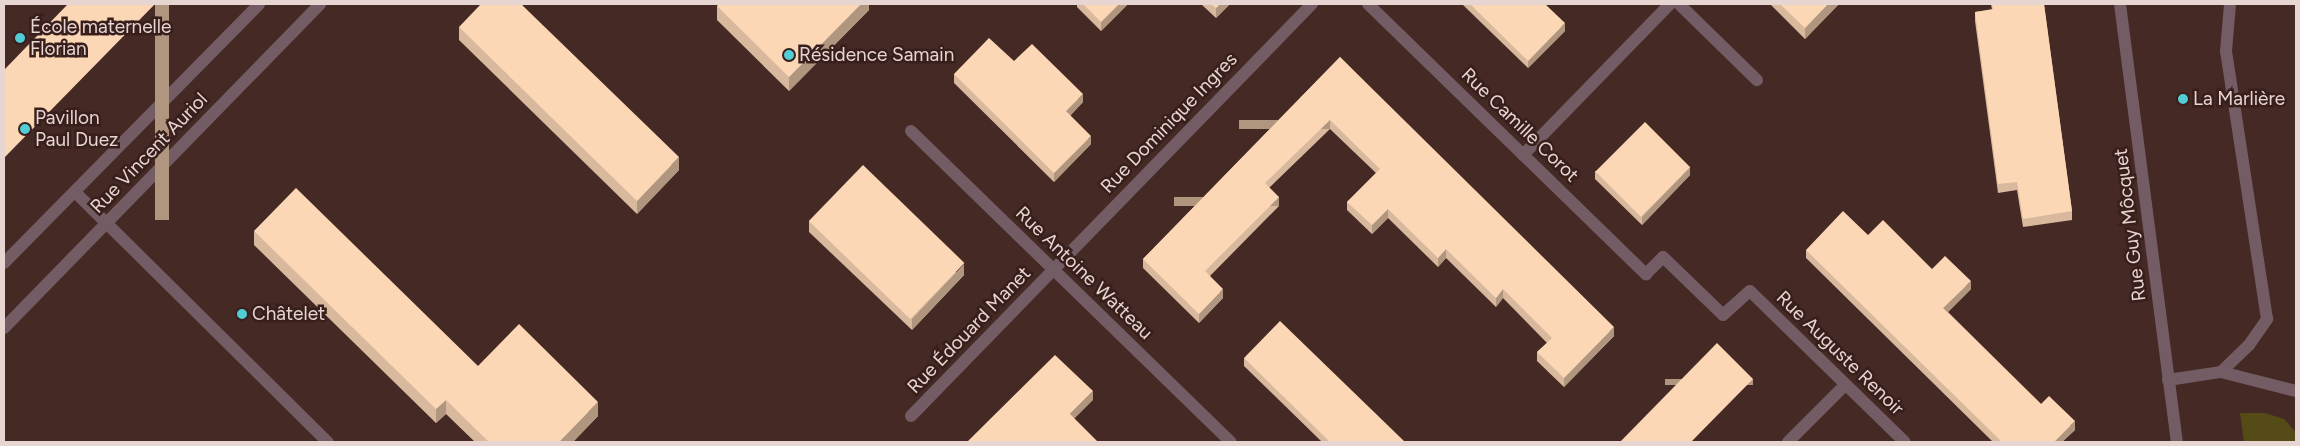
<!DOCTYPE html>
<html>
<head>
<meta charset="utf-8">
<style>
  body { margin:0 }
  #map { position:relative; width:2300px; height:446px; overflow:hidden; background:#442925; font-family:Figtree,sans-serif }
  div>[style] { position:absolute }
  .green>* { inset:0; background:#554b16 }
  .minor>* { height:12px; margin:-6px; padding:0 6px; transform-origin:6px; border-radius:6px; background:#745c65 }
  .wall>* { inset:0; background:#d9b99d }
  .shaded-wall>* { inset:0; background:#b0967f; transform-origin:0 0 }
  .building>* { inset:0; background:#fcd7b6; transform-origin:0 0 }
  .dots>* { width:14px; height:14px; translate:-50% -50%; box-sizing:border-box; border:2px solid #391f1b; border-radius:50% }
  span { translate:-50% -50%; white-space:nowrap; text-align:center; line-height:1.15; -webkit-text-stroke:5px #391f1b; paint-order:stroke }
  .poi-label { font-size:19px; color:#e7d5d2 }
  .left { translate:0 -50%; text-align:left }
  .street-label { font-size:19px; color:#e7d5d2 }
  .frame { position:absolute; inset:0; border:5px solid #e7d5d2; pointer-events:none }
</style>
</head>
<body>
<div id="map">
  <div class="green">
    <i style="clip-path:polygon(2240px 413px,2265px 413px,2284px 419px,2296px 432px,2296px 442px,2244px 442px)"></i>
  </div>
  <div class="minor">
    <i style="left:1368px;top:4px;width:388px;rotate:44.2deg"></i>
    <i style="left:1646px;top:274px;width:24px;rotate:-45deg"></i>
    <i style="left:1663px;top:257px;width:83px;rotate:44deg"></i>
    <i style="left:1723px;top:315px;width:36px;rotate:-42deg"></i>
    <i style="left:1750px;top:291px;width:216px;rotate:44.3deg"></i>
    <i style="left:1679px;top:4px;width:109px;rotate:44.3deg"></i>
    <i style="left:2120px;top:4px;width:442px;rotate:82.6deg"></i>
    <i style="left:911px;top:131px;width:446px;rotate:44.2deg"></i>
    <i style="left:1523px;top:155px;width:211px;rotate:-45.8deg"></i>
    <i style="left:75px;top:192px;width:356px;rotate:44.7deg"></i>
    <i style="left:4px;top:263px;width:363px;rotate:-45.4deg"></i>
    <i style="left:4px;top:328px;width:453px;rotate:-45.7deg"></i>
    <i style="left:2221px;top:372px;width:39px;rotate:-44deg"></i>
    <i style="left:2249px;top:345px;width:32px;rotate:-55deg"></i>
    <i style="left:2267px;top:319px;width:271px;rotate:-98.7deg"></i>
    <i style="left:2226px;top:51px;width:47px;rotate:-85.1deg"></i>
    <i style="left:2168px;top:380px;width:54px;rotate:-8.6deg"></i>
    <i style="left:2221px;top:372px;width:77px;rotate:14.2deg"></i>
    <i style="left:911px;top:416px;width:575px;rotate:-45.78deg"></i>
    <i style="left:1788px;top:442px;width:81px;rotate:-45deg"></i>
  </div>
  <div class="wall">
    <i style="clip-path:polygon(869px 4px,869px 10px,789px 91px,717px 20px,717px 6px)"></i>
    <i style="clip-path:polygon(1077px 4px,1128px 4px,1101px 31px,1077px 7px)"></i>
    <i style="clip-path:polygon(1201px 4px,1230px 4px,1216px 18px)"></i>
    <i style="clip-path:polygon(1462px 4px,1545px 4px,1565px 31px,1528px 68px)"></i>
    <i style="clip-path:polygon(1770px 4px,1839px 4px,1805px 39px)"></i>
    <i style="clip-path:polygon(1991px 4px,2044px 4px,2072px 211px,2072px 220px,2023px 227px,2017px 190px,1998px 193px,1975px 21px,1975px 12px,1992px 10px)"></i>
    <i style="clip-path:polygon(459px 27px,679px 170px,637px 214px,459px 40px)"></i>
    <i style="clip-path:polygon(1340px 57px,1614px 336px,1564px 387px,1537px 361px,1537px 352px,1547px 343px,1503px 298px,1496px 307px,1446px 258px,1438px 267px,1388px 218px,1372px 234px,1347px 210px,1347px 202px,1376px 173px,1330px 129px,1269px 188px,1279px 206px,1210px 276px,1223px 298px,1199px 323px,1143px 268px,1143px 259px)"></i>
    <i style="clip-path:polygon(1014px 61px,1083px 102px,1070px 116px,1091px 144px,1054px 182px,954px 83px,954px 74px)"></i>
    <i style="clip-path:polygon(1595px 171px,1690px 175px,1642px 225px,1595px 179px)"></i>
    <i style="clip-path:polygon(809px 221px,964px 275px,912px 330px,809px 232px)"></i>
    <i style="clip-path:polygon(254px 231px,478px 366px,598px 416px,573px 442px,475px 442px,446px 414px,436px 423px,254px 245px)"></i>
    <i style="clip-path:polygon(1806px 250px,1932px 269px,1971px 289px,1948px 312px,2041px 404px,2075px 430px,2062px 442px,1993px 442px,1806px 258px)"></i>
    <i style="clip-path:polygon(1244px 358px,1405px 442px,1322px 442px,1244px 366px)"></i>
  </div>
  <div class="shaded-wall">
    <i style="left:155px;top:4px;width:14px;height:216px"></i>
    <i style="clip-path:polygon(861px 4px,869px 4px,869px 10px,789px 91px,789px 77px)"></i>
    <i style="clip-path:polygon(1119px 4px,1128px 4px,1101px 31px,1101px 22px)"></i>
    <i style="clip-path:polygon(1220px 4px,1230px 4px,1216px 18px,1216px 8px)"></i>
    <i style="clip-path:polygon(1828px 4px,1839px 4px,1805px 39px,1805px 28px)"></i>
    <i style="clip-path:polygon(1565px 23px,1565px 31px,1528px 68px,1528px 61px)"></i>
    <i style="clip-path:polygon(1083px 94px,1083px 102px,1066px 120px,1066px 111px)"></i>
    <i style="left:1330px;top:120px;width:9px;height:91px;rotate:90deg"></i>
    <i style="clip-path:polygon(1091px 136px,1091px 144px,1054px 182px,1054px 173px)"></i>
    <i style="clip-path:polygon(679px 157px,679px 170px,637px 214px,637px 201px)"></i>
    <i style="clip-path:polygon(1690px 167px,1690px 175px,1642px 225px,1642px 217px)"></i>
    <i style="left:1279px;top:197px;width:9px;height:105px;rotate:90deg"></i>
    <i style="clip-path:polygon(1388px 209px,1388px 218px,1372px 234px,1372px 225px)"></i>
    <i style="clip-path:polygon(1446px 249px,1446px 258px,1438px 267px,1438px 258px)"></i>
    <i style="clip-path:polygon(964px 264px,964px 275px,912px 330px,912px 319px)"></i>
    <i style="clip-path:polygon(1971px 281px,1971px 289px,1943px 317px,1943px 308px)"></i>
    <i style="clip-path:polygon(1223px 289px,1223px 298px,1199px 323px,1199px 314px)"></i>
    <i style="clip-path:polygon(1503px 289px,1503px 298px,1496px 307px,1496px 298px)"></i>
    <i style="clip-path:polygon(1614px 327px,1614px 336px,1564px 387px,1564px 378px)"></i>
    <i style="left:1753px;top:379px;width:6px;height:88px;rotate:90deg"></i>
    <i style="clip-path:polygon(1093px 391px,1093px 400px,1070px 423px,1070px 414px)"></i>
    <i style="clip-path:polygon(446px 400px,446px 414px,436px 423px,436px 409px)"></i>
    <i style="clip-path:polygon(598px 402px,598px 416px,573px 442px,559px 442px)"></i>
    <i style="clip-path:polygon(2075px 421px,2075px 430px,2062px 442px,2054px 442px)"></i>
  </div>
  <div class="building">
    <i style="clip-path:polygon(68px 4px,155px 4px,4px 158px,4px 70px)"></i>
    <i style="clip-path:polygon(481px 4px,521px 4px,679px 157px,637px 201px,459px 27px)"></i>
    <i style="clip-path:polygon(719px 4px,861px 4px,789px 77px,717px 6px)"></i>
    <i style="clip-path:polygon(1083px 4px,1119px 4px,1101px 22px)"></i>
    <i style="clip-path:polygon(1211px 4px,1220px 4px,1216px 8px)"></i>
    <i style="clip-path:polygon(1470px 4px,1545px 4px,1565px 23px,1528px 61px)"></i>
    <i style="clip-path:polygon(1780px 4px,1828px 4px,1805px 28px)"></i>
    <i style="clip-path:polygon(1992px 4px,2044px 4px,2072px 211px,2023px 219px,2017px 182px,1998px 184px,1975px 12px,1993px 9px)"></i>
    <i style="clip-path:polygon(989px 38px,1014px 61px,1032px 44px,1083px 94px,1066px 111px,1091px 136px,1054px 173px,954px 74px)"></i>
    <i style="clip-path:polygon(1340px 57px,1614px 327px,1564px 378px,1537px 352px,1552px 338px,1503px 289px,1496px 298px,1446px 249px,1438px 258px,1388px 209px,1372px 225px,1347px 202px,1380px 169px,1330px 120px,1265px 183px,1279px 197px,1205px 271px,1223px 289px,1199px 314px,1143px 259px)"></i>
    <i style="left:1645px;top:122px;width:64px;height:70px;rotate:45deg"></i>
    <i style="left:863px;top:165px;width:141px;height:78px;rotate:44deg"></i>
    <i style="clip-path:polygon(296px 188px,478px 366px,519px 324px,598px 402px,559px 442px,489px 442px,446px 400px,436px 409px,254px 231px)"></i>
    <i style="clip-path:polygon(1843px 211px,1868px 235px,1883px 220px,1932px 269px,1945px 256px,1971px 281px,1943px 308px,2041px 404px,2049px 396px,2075px 421px,2054px 442px,2002px 442px,1806px 250px)"></i>
    <i style="clip-path:polygon(1280px 321px,1405px 442px,1330px 442px,1244px 358px)"></i>
    <i style="clip-path:polygon(1717px 343px,1753px 379px,1691px 442px,1620px 442px)"></i>
    <i style="clip-path:polygon(1055px 355px,1093px 391px,1070px 414px,1098px 442px,967px 442px)"></i>
  </div>
  <div class="dots">
    <i style="left:20px;top:38px;background:#52ccd5"></i>
    <i style="left:789px;top:55px;background:#52ccd5"></i>
    <i style="left:2183px;top:99px;background:#52ccd5"></i>
    <i style="left:25px;top:129px;background:#52ccd5"></i>
    <i style="left:242px;top:314px;background:#52ccd5"></i>
  </div>
  <div class="poi-label">
    <span class="left" style="left:30px;top:38px">École maternelle<br>Florian</span>
    <span class="left" style="left:799px;top:55px">Résidence Samain</span>
    <span class="left" style="left:2193px;top:99px">La Marlière</span>
    <span class="left" style="left:35px;top:129px">Pavillon<br>Paul Duez</span>
    <span class="left" style="left:252px;top:314px">Châtelet</span>
  </div>
  <div class="street-label">
    <span style="left:1169px;top:123px;rotate:-46deg">Rue Dominique Ingres</span>
    <span style="left:1520px;top:125px;rotate:44deg">Rue Camille Corot</span>
    <span style="left:149px;top:153px;rotate:-46deg">Rue Vincent Auriol</span>
    <span style="left:2130px;top:225px;rotate:-97deg">Rue Guy Môcquet</span>
    <span style="left:1084px;top:273px;rotate:44deg">Rue Antoine Watteau</span>
    <span style="left:969px;top:330px;rotate:-46deg">Rue Édouard Manet</span>
    <span style="left:1840px;top:353px;rotate:44deg">Rue Auguste Renoir</span>
  </div>
  <div class="frame"></div>
</div>
</body>
</html>
